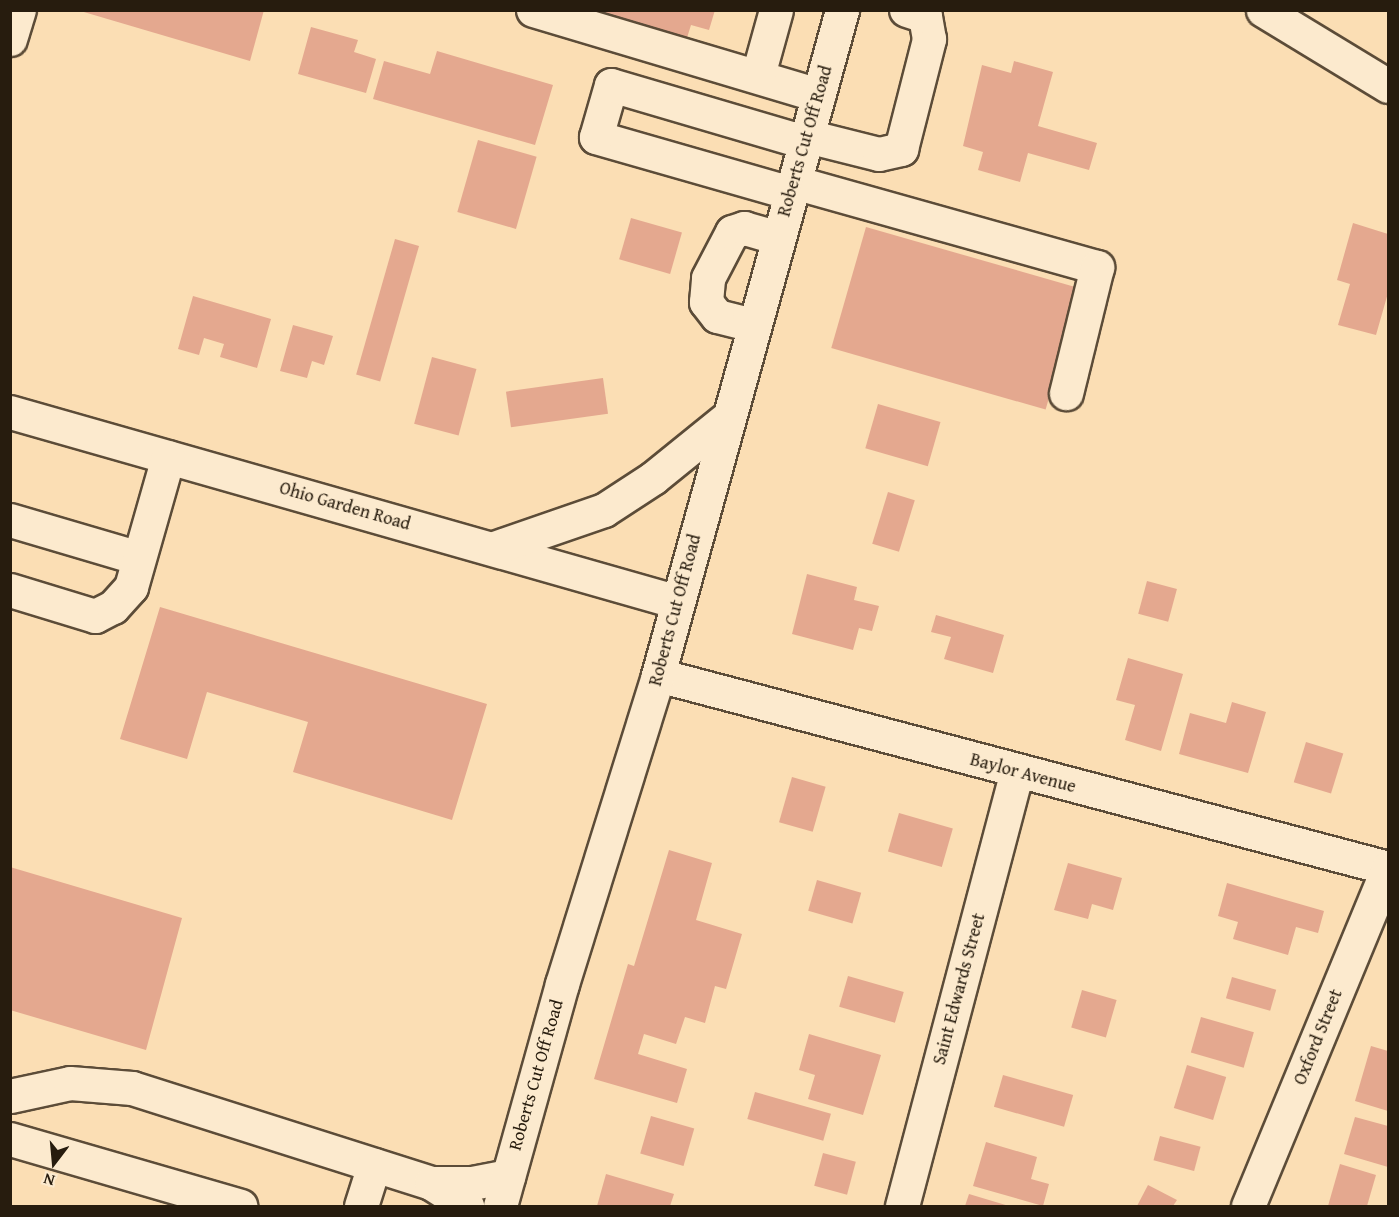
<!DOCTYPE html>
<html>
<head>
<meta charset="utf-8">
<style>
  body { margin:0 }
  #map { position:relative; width:1399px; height:1217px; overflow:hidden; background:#fbdeb4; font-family:"Gentium Book Plus",serif }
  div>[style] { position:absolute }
  .building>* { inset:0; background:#e4a88f; transform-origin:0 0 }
  .roads { filter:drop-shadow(2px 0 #5c4c38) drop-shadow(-2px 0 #5c4c38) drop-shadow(0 2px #5c4c38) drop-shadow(0 -2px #5c4c38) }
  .minor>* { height:33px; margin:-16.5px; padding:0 16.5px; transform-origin:16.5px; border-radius:16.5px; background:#fceace }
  span { translate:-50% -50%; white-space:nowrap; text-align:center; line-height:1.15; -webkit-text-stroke:4.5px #fceace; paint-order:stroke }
  .street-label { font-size:18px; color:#271c0e }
  .frame { position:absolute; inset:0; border:12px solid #271c0e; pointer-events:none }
  .north { position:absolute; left:24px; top:1133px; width:60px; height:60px; -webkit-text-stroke:4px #fceace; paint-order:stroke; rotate:196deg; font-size:16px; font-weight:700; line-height:24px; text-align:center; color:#271c0e }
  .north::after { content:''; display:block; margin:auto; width:21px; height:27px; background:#271c0e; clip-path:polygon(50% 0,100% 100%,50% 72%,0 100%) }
</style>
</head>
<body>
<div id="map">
  <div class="building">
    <i style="clip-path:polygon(77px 10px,264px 10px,250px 61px)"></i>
    <i style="clip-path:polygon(584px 10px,715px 10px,709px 30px,691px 25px,686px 41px)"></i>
    <i style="clip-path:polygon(311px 27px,358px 40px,354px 52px,376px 59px,366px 93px,298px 74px)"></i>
    <i style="clip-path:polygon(437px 51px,553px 85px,535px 145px,373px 99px,384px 61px,430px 74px)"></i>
    <i style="clip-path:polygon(1014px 61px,1053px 72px,1038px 126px,1097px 143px,1089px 170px,1028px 153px,1020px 182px,978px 170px,983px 152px,963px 146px,982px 65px,1011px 73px)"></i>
    <i style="left:478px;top:140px;width:61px;height:75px;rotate:16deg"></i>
    <i style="left:631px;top:218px;width:53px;height:43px;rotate:16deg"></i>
    <i style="clip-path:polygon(1353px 223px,1388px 234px,1388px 293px,1376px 335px,1338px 325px,1350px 284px,1337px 280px)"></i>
    <i style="left:866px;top:227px;width:223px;height:126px;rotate:16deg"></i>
    <i style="left:395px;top:239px;width:25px;height:141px;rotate:16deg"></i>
    <i style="clip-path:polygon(193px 296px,271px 319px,257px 368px,220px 357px,224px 344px,204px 338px,199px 355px,178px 349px)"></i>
    <i style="clip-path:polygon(293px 325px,333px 336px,324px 365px,312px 361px,307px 378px,280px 371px)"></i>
    <i style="left:432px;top:357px;width:46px;height:69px;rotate:15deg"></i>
    <i style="left:603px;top:378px;width:36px;height:98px;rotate:82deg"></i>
    <i style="left:878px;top:404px;width:65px;height:46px;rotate:16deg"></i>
    <i style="left:888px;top:492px;width:28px;height:54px;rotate:17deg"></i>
    <i style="clip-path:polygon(807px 574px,857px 587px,854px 600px,879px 606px,872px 631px,859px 628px,853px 650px,792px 634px)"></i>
    <i style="left:1147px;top:581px;width:31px;height:34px;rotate:15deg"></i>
    <i style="clip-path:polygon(160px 607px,487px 704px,452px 820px,293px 772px,308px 722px,207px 692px,187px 759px,120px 739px)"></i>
    <i style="clip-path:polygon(936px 615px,1004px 635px,993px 673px,944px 659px,951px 637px,931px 632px)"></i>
    <i style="clip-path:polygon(1128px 658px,1183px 674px,1161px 751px,1125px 740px,1135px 705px,1116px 700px)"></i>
    <i style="clip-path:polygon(1232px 702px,1266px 712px,1248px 773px,1179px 754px,1190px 713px,1226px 723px)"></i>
    <i style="left:1306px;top:742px;width:39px;height:42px;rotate:17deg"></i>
    <i style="left:792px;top:777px;width:35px;height:47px;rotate:16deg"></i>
    <i style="left:899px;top:813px;width:56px;height:40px;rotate:16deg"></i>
    <i style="clip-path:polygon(669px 850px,712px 863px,696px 920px,742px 934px,726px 989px,715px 986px,705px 1023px,685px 1017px,676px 1044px,644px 1034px,638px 1054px,687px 1069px,677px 1103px,594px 1079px,628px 964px,634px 966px)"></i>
    <i style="clip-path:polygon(1068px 863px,1122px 878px,1113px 910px,1092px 904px,1088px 919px,1054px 910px)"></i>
    <i style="clip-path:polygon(10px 867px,182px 918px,146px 1050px,10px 1010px)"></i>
    <i style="left:817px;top:880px;width:46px;height:32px;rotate:16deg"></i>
    <i style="clip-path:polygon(1227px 883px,1324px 911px,1318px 933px,1296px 927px,1288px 955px,1233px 939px,1238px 922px,1218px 916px)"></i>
    <i style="left:848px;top:976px;width:58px;height:32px;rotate:16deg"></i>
    <i style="left:1232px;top:977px;width:46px;height:22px;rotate:16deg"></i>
    <i style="left:1082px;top:990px;width:36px;height:39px;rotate:16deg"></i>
    <i style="left:1201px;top:1017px;width:55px;height:37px;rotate:16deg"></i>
    <i style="clip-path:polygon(809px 1034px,881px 1055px,863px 1115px,808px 1099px,815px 1075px,799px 1070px)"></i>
    <i style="clip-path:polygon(1371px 1046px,1388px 1051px,1388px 1111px,1355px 1101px)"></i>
    <i style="left:1187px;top:1065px;width:41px;height:45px;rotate:17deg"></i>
    <i style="left:1003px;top:1075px;width:73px;height:33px;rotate:16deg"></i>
    <i style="left:755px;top:1092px;width:79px;height:28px;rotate:16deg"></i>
    <i style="left:651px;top:1116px;width:45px;height:39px;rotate:16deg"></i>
    <i style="clip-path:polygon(1355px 1117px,1388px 1126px,1388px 1167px,1344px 1154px)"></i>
    <i style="left:1160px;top:1136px;width:42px;height:25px;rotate:15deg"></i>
    <i style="clip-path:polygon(986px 1142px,1037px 1157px,1031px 1179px,1049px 1184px,1043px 1206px,973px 1186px)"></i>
    <i style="left:823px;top:1153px;width:34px;height:34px;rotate:15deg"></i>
    <i style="clip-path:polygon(1340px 1164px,1376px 1175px,1367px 1206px,1328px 1206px)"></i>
    <i style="clip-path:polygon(606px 1174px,674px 1194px,670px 1206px,597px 1206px)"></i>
    <i style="clip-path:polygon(1148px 1185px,1177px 1200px,1173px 1206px,1137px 1206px)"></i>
    <i style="clip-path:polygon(969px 1194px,1009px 1206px,965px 1206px)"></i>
  </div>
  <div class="roads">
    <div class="minor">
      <i style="left:533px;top:10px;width:298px;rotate:16.6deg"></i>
      <i style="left:1263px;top:10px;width:146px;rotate:31.3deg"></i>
      <i style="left:10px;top:39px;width:30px;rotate:-73deg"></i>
      <i style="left:758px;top:75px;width:67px;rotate:-74.5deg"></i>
      <i style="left:807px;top:136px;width:74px;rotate:14deg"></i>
      <i style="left:879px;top:154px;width:23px;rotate:-13deg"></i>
      <i style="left:901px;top:149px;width:114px;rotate:-75.7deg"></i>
      <i style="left:929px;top:39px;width:23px;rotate:-100deg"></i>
      <i style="left:925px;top:16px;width:20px;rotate:-162deg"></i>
      <i style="left:794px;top:182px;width:315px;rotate:15.7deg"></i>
      <i style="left:1097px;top:267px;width:130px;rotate:103.8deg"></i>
      <i style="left:791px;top:193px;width:203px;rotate:-164deg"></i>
      <i style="left:596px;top:137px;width:54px;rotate:-73.9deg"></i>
      <i style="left:611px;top:85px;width:202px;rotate:16.4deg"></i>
      <i style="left:753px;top:325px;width:37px;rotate:-166deg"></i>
      <i style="left:717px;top:316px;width:18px;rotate:-128deg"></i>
      <i style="left:706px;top:302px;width:24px;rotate:-85deg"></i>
      <i style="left:708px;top:278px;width:52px;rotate:-62.4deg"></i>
      <i style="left:732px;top:232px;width:13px;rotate:-18deg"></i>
      <i style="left:744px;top:228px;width:35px;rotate:16deg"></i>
      <i style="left:10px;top:412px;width:694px;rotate:15.88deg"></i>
      <i style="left:10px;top:520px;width:134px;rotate:16.4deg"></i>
      <i style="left:494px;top:548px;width:116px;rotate:-19.1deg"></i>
      <i style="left:604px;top:510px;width:59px;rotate:-33.1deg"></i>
      <i style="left:653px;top:478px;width:95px;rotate:-39deg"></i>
      <i style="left:10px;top:590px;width:89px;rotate:17deg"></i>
      <i style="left:95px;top:616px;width:20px;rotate:-27deg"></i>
      <i style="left:113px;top:607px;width:27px;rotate:-48deg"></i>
      <i style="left:131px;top:587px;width:135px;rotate:-74.1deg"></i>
      <i style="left:658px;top:675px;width:755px;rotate:14.81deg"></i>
      <i style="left:10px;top:1096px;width:61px;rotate:-12.2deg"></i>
      <i style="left:70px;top:1083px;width:62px;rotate:4.6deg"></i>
      <i style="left:132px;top:1088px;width:314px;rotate:17.6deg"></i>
      <i style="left:431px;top:1183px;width:43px;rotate:32.6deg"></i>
      <i style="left:10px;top:1139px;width:240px;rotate:16.2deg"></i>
      <i style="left:431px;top:1183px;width:41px"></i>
      <i style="left:472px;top:1183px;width:37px;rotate:-11deg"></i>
      <i style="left:361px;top:1206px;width:43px;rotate:-72.4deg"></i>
      <i style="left:500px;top:1206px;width:230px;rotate:-74.4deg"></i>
      <i style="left:562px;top:984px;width:324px;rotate:-72.7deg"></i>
      <i style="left:658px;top:675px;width:690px;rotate:-74.53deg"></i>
      <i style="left:902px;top:1206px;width:450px;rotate:-75.2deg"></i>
      <i style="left:1248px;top:1206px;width:366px;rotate:-67.5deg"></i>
    </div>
  </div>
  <div class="street-label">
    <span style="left:805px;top:141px;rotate:-74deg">Roberts Cut Off Road</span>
    <span style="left:345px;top:506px;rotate:16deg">Ohio Garden Road</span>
    <span style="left:675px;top:610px;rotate:-75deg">Roberts Cut Off Road</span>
    <span style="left:1023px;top:773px;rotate:15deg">Baylor Avenue</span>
    <span style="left:959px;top:989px;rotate:-75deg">Saint Edwards Street</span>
    <span style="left:1318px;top:1037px;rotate:-68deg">Oxford Street</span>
    <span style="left:536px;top:1075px;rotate:-74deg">Roberts Cut Off Road</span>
  </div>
  <div class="frame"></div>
  <div class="north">N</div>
</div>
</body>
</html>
